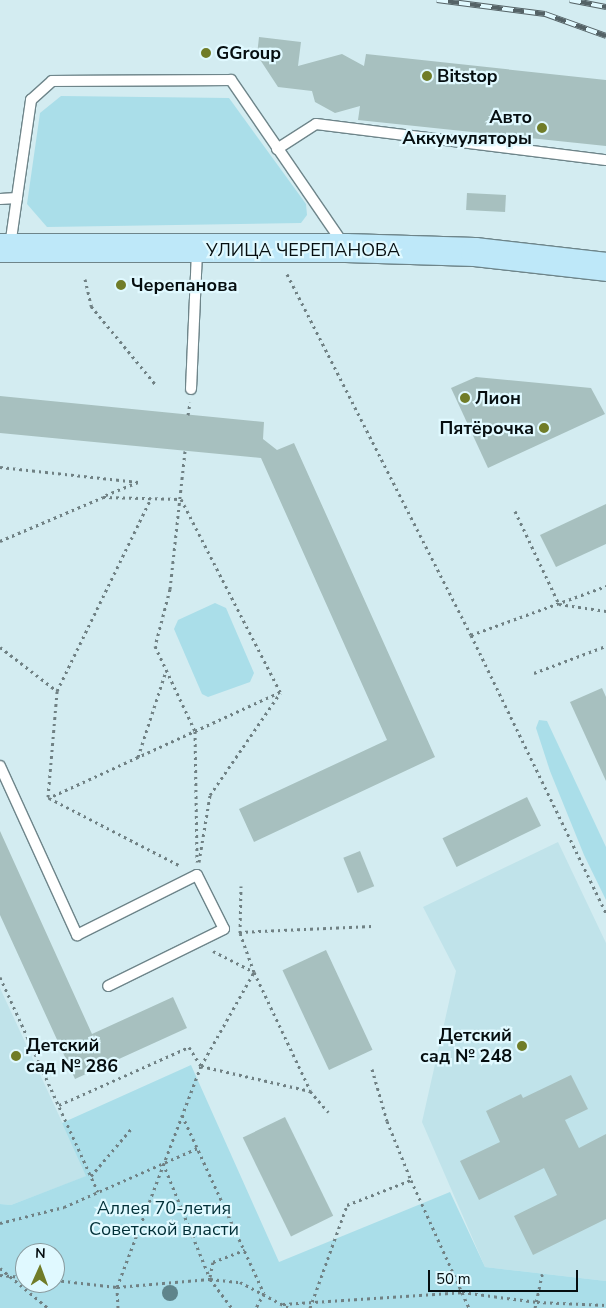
<!DOCTYPE html>
<html>
<head>
<meta charset="utf-8">
<style>
  body { margin:0 }
  #map { position:relative; width:606px; height:1308px; overflow:hidden; background:#d3ecf1; font-family:"Nunito Sans",sans-serif }
  div>[style] { position:absolute }
  .built>* { inset:0; background:#c0e3ea }
  .green>* { inset:0; background:#aadee9 }
  .building>* { inset:0; background:#a7c0bf; transform-origin:0 0 }
  .path>* { height:3px; margin-top:-1.5px; transform-origin:0; background:repeating-linear-gradient(90deg,#708184 0 2.5px,transparent 0 6.5px) }
  .roads { filter:drop-shadow(1px 0 #6e858a) drop-shadow(-1px 0 #6e858a) drop-shadow(0 1px #6e858a) drop-shadow(0 -1px #6e858a) }
  .lane>* { height:10px; margin:-5px; padding:0 5px; transform-origin:5px; border-radius:5px; background:#fff }
  .secondary>* { height:28px; margin:-14px; padding:0 14px; transform-origin:14px; border-radius:14px; background:#bee8f9 }
  .rail>* { height:5.5px; margin-top:-2.75px; transform-origin:0; background:repeating-linear-gradient(90deg,#e0f9ff 0 11px,#546266 0 22px); box-sizing:border-box; border-block:1px solid #546266 }
  .trees>* { width:16px; height:16px; margin:-8px; border-radius:50%; background:#5f848b }
  .dots>* { width:14px; height:14px; translate:-50% -50%; box-sizing:border-box; border:2px solid #e0f9ff; border-radius:50% }
  span { translate:-50% -50%; white-space:nowrap; text-align:center; line-height:1.15; -webkit-text-stroke:4.5px #e0f9ff; paint-order:stroke }
  .poi-label { font-size:18px; color:#060e10; font-weight:700 }
  .left { translate:0 -50%; text-align:left }
  .right { translate:-100% -50%; text-align:right }
  .street-label { font-size:18px; color:#060e10 }
  .park-label { font-size:18px; color:#002f37 }
  .north { position:absolute; left:15px; top:1243px; width:50px; height:50px; box-sizing:border-box; background:#e0f9ff; border:1px solid #899b9f; border-radius:50%; rotate:2deg; font-size:14px; font-weight:700; line-height:20px; text-align:center; color:#060e10 }
  .north::after { content:''; display:block; margin:auto; width:18px; height:22px; background:#707c28; clip-path:polygon(50% 0,100% 100%,50% 72%,0 100%) }
  .scale { position:absolute; left:428px; top:1270px; width:150px; height:22px; box-sizing:border-box; border:2px solid #060e10; border-top:0; padding-left:6px; font-size:15px; line-height:18px; white-space:nowrap; color:#060e10; -webkit-text-stroke:4px #e0f9ff; paint-order:stroke }
</style>
</head>
<body>
<div id="map">
  <div class="built">
    <i style="clip-path:polygon(558px 842px,606px 943px,606px 1281px,485px 1267px,422px 1122px,456px 971px,423px 907px)"></i>
    <i style="clip-path:polygon(0 988px,87px 1176px,11px 1205px,0 1204px)"></i>
  </div>
  <div class="green">
    <i style="clip-path:polygon(61px 96px,229px 98px,306px 204px,307px 215px,301px 223px,47px 227px,27px 204px,40px 113px)"></i>
    <i style="clip-path:polygon(215px 603px,226px 608px,254px 673px,250px 682px,208px 697px,202px 694px,174px 629px,178px 620px)"></i>
    <i style="clip-path:polygon(539px 720px,547px 721px,606px 847px,606px 900px,584px 855px,550px 771px,536px 728px)"></i>
    <i style="clip-path:polygon(evenodd,191px 1065px,279px 1262px,450px 1192px,485px 1267px,606px 1281px,606px 1308px,0 1308px,0 1204px,11px 1205px,86px 1176px,62px 1123px,191px 1065px,25px 1253px,55px 1253px,55px 1283px,25px 1283px,25px 1253px)"></i>
  </div>
  <div class="building">
    <i style="clip-path:polygon(259px 37px,301px 42px,298px 66px,342px 54px,364px 66px,366px 54px,606px 80px,606px 146px,358px 120px,360px 106px,335px 113px,315px 102px,312px 91px,278px 87px,257px 55px)"></i>
    <i style="left:467px;top:193px;width:39px;height:17px;rotate:3deg"></i>
    <i style="clip-path:polygon(476px 377px,591px 388px,605px 414px,488px 468px,451px 388px)"></i>
    <i style="clip-path:polygon(0 396px,264px 422px,263px 439px,277px 450px,294px 443px,435px 757px,254px 842px,239px 809px,387px 740px,261px 458px,0 433px)"></i>
    <i style="clip-path:polygon(606px 504px,606px 544px,556px 567px,540px 535px)"></i>
    <i style="clip-path:polygon(602px 688px,606px 697px,606px 781px,570px 702px)"></i>
    <i style="left:527px;top:797px;width:32px;height:94px;rotate:64deg"></i>
    <i style="clip-path:polygon(0 831px,92px 1034px,173px 997px,187px 1028px,75px 1079px,0 915px)"></i>
    <i style="left:360px;top:851px;width:38px;height:18px;rotate:68deg"></i>
    <i style="left:326px;top:950px;width:110px;height:48px;rotate:65deg"></i>
    <i style="clip-path:polygon(571px 1075px,588px 1109px,565px 1120px,579px 1148px,606px 1134px,606px 1219px,533px 1255px,514px 1216px,557px 1195px,544px 1168px,479px 1200px,460px 1161px,500px 1142px,486px 1111px,521px 1094px,523px 1098px)"></i>
    <i style="left:285px;top:1117px;width:110px;height:47px;rotate:64deg"></i>
  </div>
  <div class="path">
    <i style="left:287px;top:274px;width:405px;rotate:63deg"></i>
    <i style="left:471px;top:635px;width:309px;rotate:64.1deg"></i>
    <i style="left:85px;top:279px;width:28px;rotate:77deg"></i>
    <i style="left:91px;top:306px;width:101px;rotate:50.6deg"></i>
    <i style="left:188px;top:415px;width:13px;rotate:-81deg"></i>
    <i style="left:185px;top:451px;width:139px;rotate:96.2deg"></i>
    <i style="left:170px;top:589px;width:59px;rotate:104.7deg"></i>
    <i style="left:155px;top:646px;width:94px;rotate:64.8deg"></i>
    <i style="left:195px;top:731px;width:131px;rotate:89.1deg"></i>
    <i style="left:0;top:467px;width:139px;rotate:6.2deg"></i>
    <i style="left:138px;top:482px;width:35px;rotate:158deg"></i>
    <i style="left:515px;top:511px;width:103px;rotate:64.7deg"></i>
    <i style="left:559px;top:604px;width:48px;rotate:8.5deg"></i>
    <i style="left:0;top:541px;width:112px;rotate:-23.1deg"></i>
    <i style="left:103px;top:497px;width:78px;rotate:1.5deg"></i>
    <i style="left:181px;top:499px;width:217px;rotate:62.8deg"></i>
    <i style="left:280px;top:692px;width:255px;rotate:155.4deg"></i>
    <i style="left:471px;top:635px;width:144px;rotate:-19.9deg"></i>
    <i style="left:0;top:647px;width:72px;rotate:37.7deg"></i>
    <i style="left:534px;top:673px;width:77px;rotate:-20.6deg"></i>
    <i style="left:138px;top:757px;width:90px;rotate:-72deg"></i>
    <i style="left:48px;top:797px;width:106px;rotate:-85.1deg"></i>
    <i style="left:57px;top:691px;width:215px;rotate:-64deg"></i>
    <i style="left:49px;top:798px;width:148px;rotate:27.3deg"></i>
    <i style="left:199px;top:862px;width:68px;rotate:-80.7deg"></i>
    <i style="left:210px;top:795px;width:124px;rotate:-55.5deg"></i>
    <i style="left:239px;top:932px;width:133px;rotate:-2.6deg"></i>
    <i style="left:213px;top:951px;width:46px;rotate:27.1deg"></i>
    <i style="left:254px;top:972px;width:131px;rotate:64.6deg"></i>
    <i style="left:0;top:977px;width:236px;rotate:65.5deg"></i>
    <i style="left:372px;top:1069px;width:54px;rotate:73.9deg"></i>
    <i style="left:387px;top:1121px;width:64px;rotate:67.9deg"></i>
    <i style="left:411px;top:1180px;width:141px;rotate:65.6deg"></i>
    <i style="left:59px;top:1105px;width:142px;rotate:-24deg"></i>
    <i style="left:189px;top:1047px;width:22px;rotate:58deg"></i>
    <i style="left:201px;top:1066px;width:112px;rotate:12.9deg"></i>
    <i style="left:310px;top:1091px;width:28px;rotate:49deg"></i>
    <i style="left:182px;top:1115px;width:196px;rotate:65.3deg"></i>
    <i style="left:264px;top:1293px;width:17px;rotate:118deg"></i>
    <i style="left:163px;top:1163px;width:125px;rotate:67.9deg"></i>
    <i style="left:210px;top:1279px;width:36px;rotate:53deg"></i>
    <i style="left:91px;top:1176px;width:62px;rotate:-49.6deg"></i>
    <i style="left:0;top:1223px;width:66px;rotate:-14deg"></i>
    <i style="left:64px;top:1207px;width:146px;rotate:-23.8deg"></i>
    <i style="left:0;top:1268px;width:62px;rotate:39.8deg"></i>
    <i style="left:0;top:1275px;width:25px;rotate:5deg"></i>
    <i style="left:210px;top:1277px;width:15px;rotate:-79deg"></i>
    <i style="left:213px;top:1262px;width:34px;rotate:-21deg"></i>
    <i style="left:55px;top:1280px;width:62px;rotate:6.4deg"></i>
    <i style="left:117px;top:1287px;width:93px;rotate:-4.9deg"></i>
    <i style="left:210px;top:1279px;width:30px;rotate:6deg"></i>
    <i style="left:240px;top:1282px;width:55px;rotate:28deg"></i>
    <i style="left:283px;top:1304px;width:179px;rotate:-3.8deg"></i>
    <i style="left:462px;top:1292px;width:76px;rotate:7.6deg"></i>
    <i style="left:537px;top:1302px;width:69px;rotate:2.5deg"></i>
    <i style="left:118px;top:1308px;width:21px;rotate:-93deg"></i>
    <i style="left:117px;top:1287px;width:236px;rotate:-69.2deg"></i>
    <i style="left:201px;top:1066px;width:108px;rotate:-60.6deg"></i>
    <i style="left:254px;top:972px;width:41px;rotate:-109.7deg"></i>
    <i style="left:240px;top:933px;width:47px;rotate:-88.8deg"></i>
    <i style="left:310px;top:1308px;width:109px;rotate:-70.2deg"></i>
    <i style="left:347px;top:1205px;width:69px;rotate:-21.3deg"></i>
    <i style="left:535px;top:1308px;width:35px;rotate:-78deg"></i>
  </div>
  <div class="roads">
    <div class="lane">
      <i style="left:277px;top:149px;width:46px;rotate:-32.7deg"></i>
      <i style="left:316px;top:124px;width:292px;rotate:7.1deg"></i>
      <i style="left:0;top:199px;width:17px;rotate:-3deg"></i>
      <i style="left:10px;top:246px;width:148px;rotate:-81.8deg"></i>
      <i style="left:31px;top:100px;width:28px;rotate:-42deg"></i>
      <i style="left:52px;top:81px;width:179px;rotate:-0.3deg"></i>
      <i style="left:231px;top:80px;width:200px;rotate:55.6deg"></i>
      <i style="left:191px;top:389px;width:139px;rotate:-87.5deg"></i>
      <i style="left:0;top:766px;width:186px;rotate:65.5deg"></i>
      <i style="left:77px;top:935px;width:134px;rotate:-26.6deg"></i>
      <i style="left:197px;top:875px;width:60px;rotate:63.4deg"></i>
      <i style="left:224px;top:929px;width:129px;rotate:153.8deg"></i>
    </div>
    <div class="secondary">
      <i style="left:0;top:248px;width:346px"></i>
      <i style="left:346px;top:248px;width:129px;rotate:1.8deg"></i>
      <i style="left:475px;top:252px;width:132px;rotate:6.5deg"></i>
    </div>
  </div>
  <div class="rail">
    <i style="left:437px;top:0;width:109px;rotate:7.4deg"></i>
    <i style="left:545px;top:14px;width:65px;rotate:19.8deg"></i>
    <i style="left:570px;top:0;width:37px;rotate:11deg"></i>
  </div>
  <div class="trees">
    <i style="left:170px;top:1293px"></i>
  </div>
  <div class="dots">
    <i style="left:206px;top:53px;background:#707c28"></i>
    <i style="left:427px;top:76px;background:#707c28"></i>
    <i style="left:542px;top:128px;background:#707c28"></i>
    <i style="left:121px;top:285px;background:#707c28"></i>
    <i style="left:465px;top:398px;background:#707c28"></i>
    <i style="left:544px;top:428px;background:#707c28"></i>
    <i style="left:522px;top:1046px;background:#707c28"></i>
    <i style="left:16px;top:1056px;background:#707c28"></i>
  </div>
  <div class="poi-label">
    <span class="left" style="left:216px;top:53px">GGroup</span>
    <span class="left" style="left:437px;top:76px">Bitstop</span>
    <span class="right" style="left:532px;top:128px">Авто<br>Аккумуляторы</span>
    <span class="left" style="left:131px;top:285px">Черепанова</span>
    <span class="left" style="left:475px;top:398px">Лион</span>
    <span class="right" style="left:534px;top:428px">Пятёрочка</span>
    <span class="right" style="left:512px;top:1046px">Детский<br>сад № 248</span>
    <span class="left" style="left:26px;top:1056px">Детский<br>сад № 286</span>
  </div>
  <div class="street-label">
    <span style="left:303px;top:250px">УЛИЦА ЧЕРЕПАНОВА</span>
  </div>
  <div class="park-label">
    <span style="left:164px;top:1219px">Аллея 70-летия<br>Советской власти</span>
  </div>
  <div class="north">N</div>
  <div class="scale">50 m</div>
</div>
</body>
</html>
